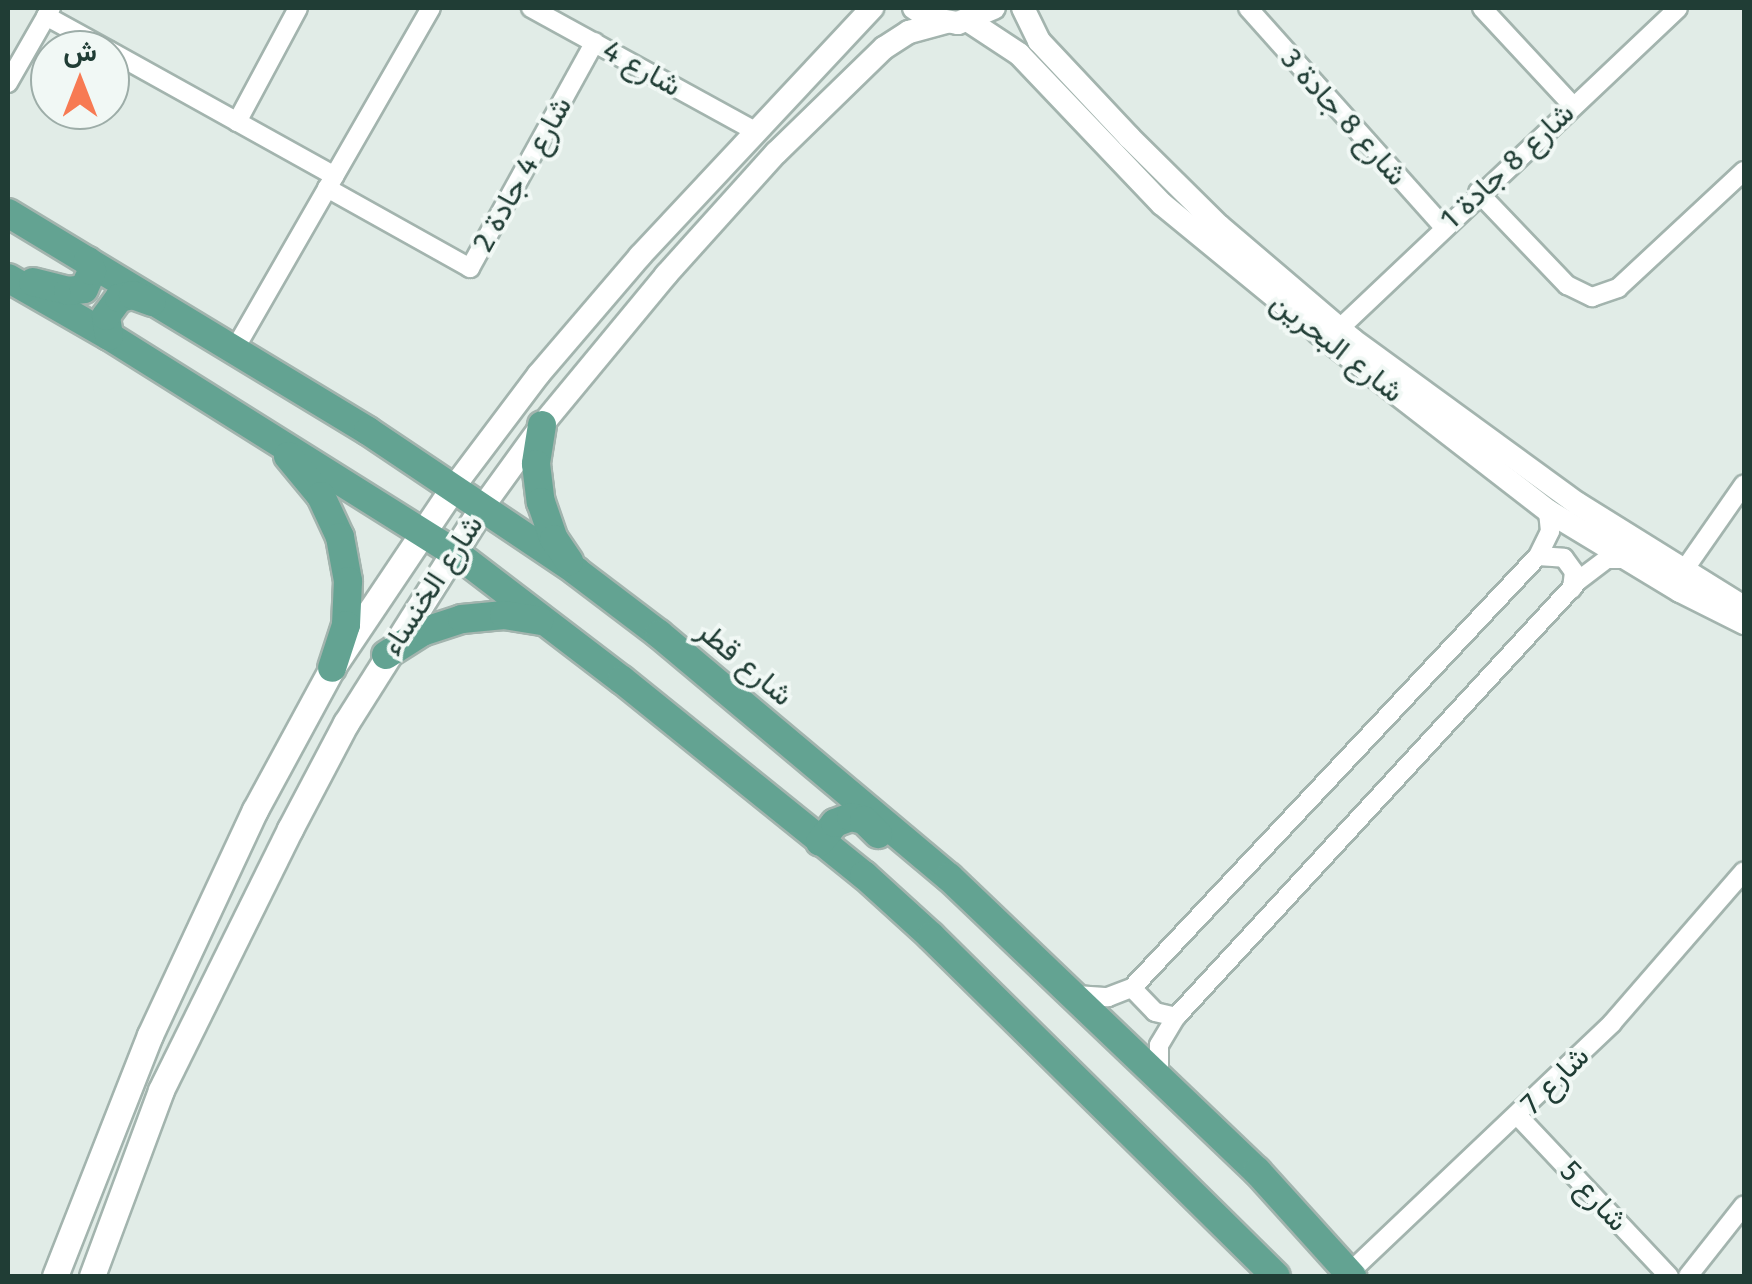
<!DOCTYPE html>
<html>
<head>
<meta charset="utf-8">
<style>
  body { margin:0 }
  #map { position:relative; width:1752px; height:1284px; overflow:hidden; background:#e1ece7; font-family:"Fira Sans",Vazirmatn,sans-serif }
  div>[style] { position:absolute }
  .roads { filter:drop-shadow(2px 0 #a3b4ae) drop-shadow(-2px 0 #a3b4ae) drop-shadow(0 2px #a3b4ae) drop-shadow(0 -2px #a3b4ae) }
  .minor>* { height:18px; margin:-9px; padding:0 9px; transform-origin:9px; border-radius:9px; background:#fff }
  .tertiary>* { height:22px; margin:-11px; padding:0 11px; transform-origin:11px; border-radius:11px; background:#fff }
  .secondary>* { height:25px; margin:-12.5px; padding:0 12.5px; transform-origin:12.5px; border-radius:12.5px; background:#fff }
  .primary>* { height:28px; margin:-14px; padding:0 14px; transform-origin:14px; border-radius:14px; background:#63a392 }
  span { translate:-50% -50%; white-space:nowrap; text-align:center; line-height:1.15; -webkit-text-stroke:8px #f1f8f5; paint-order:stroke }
  .street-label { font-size:30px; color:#203d35 }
  .frame { position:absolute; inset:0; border:10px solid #203d35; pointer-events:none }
  .north { position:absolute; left:30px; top:30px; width:100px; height:100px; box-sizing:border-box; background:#f1f8f5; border:2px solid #9dada8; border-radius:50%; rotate:0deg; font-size:28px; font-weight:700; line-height:40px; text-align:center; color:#203d35 }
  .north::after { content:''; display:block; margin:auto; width:35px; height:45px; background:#f77a53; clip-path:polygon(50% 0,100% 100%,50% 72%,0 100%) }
</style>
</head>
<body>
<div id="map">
  <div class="roads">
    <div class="minor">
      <i style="left:531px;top:8px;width:253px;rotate:28.8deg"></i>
      <i style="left:1248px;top:8px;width:292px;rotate:48.2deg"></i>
      <i style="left:1482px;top:8px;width:132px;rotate:47.1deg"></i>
      <i style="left:46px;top:16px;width:71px;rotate:28.7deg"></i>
      <i style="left:110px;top:51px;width:257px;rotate:29.1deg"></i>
      <i style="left:8px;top:83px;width:86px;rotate:-60.2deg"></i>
      <i style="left:237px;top:122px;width:129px;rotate:-61.8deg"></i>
      <i style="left:327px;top:188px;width:164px;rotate:29.2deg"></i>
      <i style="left:470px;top:268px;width:258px;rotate:-61.1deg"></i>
      <i style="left:1478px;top:192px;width:129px;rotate:46.3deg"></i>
      <i style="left:1567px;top:285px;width:28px;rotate:26deg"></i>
      <i style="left:1592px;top:297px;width:28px;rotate:-19deg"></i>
      <i style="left:1618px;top:288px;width:172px;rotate:-42.9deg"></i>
      <i style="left:1340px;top:328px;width:465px;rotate:-43.4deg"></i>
      <i style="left:236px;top:347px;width:391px;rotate:-60.1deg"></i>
      <i style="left:1538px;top:556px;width:26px;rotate:4deg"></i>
      <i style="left:1564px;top:558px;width:17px;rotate:54deg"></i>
      <i style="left:1574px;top:572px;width:17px;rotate:97deg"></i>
      <i style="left:1682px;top:573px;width:108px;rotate:-55.1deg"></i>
      <i style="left:1132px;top:988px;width:33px;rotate:46deg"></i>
      <i style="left:1155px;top:1012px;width:22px;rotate:13deg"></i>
      <i style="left:1076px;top:995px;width:32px;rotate:4deg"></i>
      <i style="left:1108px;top:997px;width:26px;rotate:-21deg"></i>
      <i style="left:1132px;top:988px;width:593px;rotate:-46.78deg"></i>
      <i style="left:1538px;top:556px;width:28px;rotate:-64deg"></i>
      <i style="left:1550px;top:531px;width:20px;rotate:-96deg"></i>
      <i style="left:1159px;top:1076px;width:31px;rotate:-90deg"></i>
      <i style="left:1159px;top:1045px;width:33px;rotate:-59deg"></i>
      <i style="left:1176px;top:1017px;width:594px;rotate:-47.32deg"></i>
      <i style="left:1579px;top:580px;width:35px;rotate:-37deg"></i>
      <i style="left:1607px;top:559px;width:17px"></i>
      <i style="left:1518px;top:1116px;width:220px;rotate:46.7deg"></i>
      <i style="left:1349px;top:1273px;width:363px;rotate:-43.5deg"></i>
      <i style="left:1612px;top:1023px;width:201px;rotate:-49deg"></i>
      <i style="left:1688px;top:1276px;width:90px;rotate:-51.7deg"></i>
    </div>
    <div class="tertiary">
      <i style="left:914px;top:8px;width:18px;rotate:34deg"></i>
      <i style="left:929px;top:18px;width:29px;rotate:10deg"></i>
      <i style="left:958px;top:23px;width:39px;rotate:-23deg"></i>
      <i style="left:1023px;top:8px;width:37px;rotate:64deg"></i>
      <i style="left:1039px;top:41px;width:132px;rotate:46.8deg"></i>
      <i style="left:1129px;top:137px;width:127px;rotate:44.7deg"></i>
      <i style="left:1219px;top:226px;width:176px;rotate:40.4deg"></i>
      <i style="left:1353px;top:340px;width:278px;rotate:36.1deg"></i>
      <i style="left:1578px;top:504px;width:187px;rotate:31.9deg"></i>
      <i style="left:969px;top:21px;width:60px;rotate:33.4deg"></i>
      <i style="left:1019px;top:54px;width:207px;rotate:46.4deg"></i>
      <i style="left:1162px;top:204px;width:205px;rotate:39.4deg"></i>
      <i style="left:1320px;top:334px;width:289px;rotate:37.8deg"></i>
      <i style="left:1548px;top:511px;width:154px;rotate:31.2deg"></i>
      <i style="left:1680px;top:591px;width:72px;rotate:26.6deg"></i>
      <i style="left:453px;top:488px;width:143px;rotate:-53deg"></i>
      <i style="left:539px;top:374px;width:155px;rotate:-49.4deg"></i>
      <i style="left:640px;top:256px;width:340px;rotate:-46.9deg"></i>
      <i style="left:482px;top:508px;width:102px;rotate:-54.1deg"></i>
      <i style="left:542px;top:425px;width:195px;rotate:-50.4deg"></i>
      <i style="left:666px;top:275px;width:164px;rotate:-48deg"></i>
      <i style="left:776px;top:153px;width:151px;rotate:-44.2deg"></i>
      <i style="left:884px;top:48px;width:30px;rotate:-33deg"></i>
      <i style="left:909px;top:32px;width:38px;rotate:-15deg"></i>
    </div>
    <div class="secondary">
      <i style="left:55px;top:1276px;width:259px;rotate:-68.5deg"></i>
      <i style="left:150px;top:1035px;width:248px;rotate:-65deg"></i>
      <i style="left:255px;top:810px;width:162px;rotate:-61.5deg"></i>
      <i style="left:332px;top:668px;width:217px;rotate:-56.1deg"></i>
      <i style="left:92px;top:1276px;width:198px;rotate:-69.6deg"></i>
      <i style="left:161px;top:1090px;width:291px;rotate:-63.7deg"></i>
      <i style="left:290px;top:829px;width:120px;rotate:-62.2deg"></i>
      <i style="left:346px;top:723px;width:254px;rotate:-57.7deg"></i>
    </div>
    <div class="primary">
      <i style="left:8px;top:213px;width:421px;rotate:31.2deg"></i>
      <i style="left:368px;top:431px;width:251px;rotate:33.9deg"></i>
      <i style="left:576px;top:571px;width:104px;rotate:37.2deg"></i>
      <i style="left:659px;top:634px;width:378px;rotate:40deg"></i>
      <i style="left:949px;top:877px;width:426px;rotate:43.7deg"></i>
      <i style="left:1257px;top:1171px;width:142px;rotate:47.9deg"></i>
      <i style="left:8px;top:278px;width:116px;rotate:29.9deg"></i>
      <i style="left:109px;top:336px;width:416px;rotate:32.1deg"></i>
      <i style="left:461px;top:557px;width:203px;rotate:37.4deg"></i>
      <i style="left:622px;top:680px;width:311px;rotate:38.9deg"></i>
      <i style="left:864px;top:875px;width:91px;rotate:42.3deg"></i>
      <i style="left:931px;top:936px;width:484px;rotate:44.6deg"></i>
      <i style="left:33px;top:282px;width:36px;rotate:14deg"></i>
      <i style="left:68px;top:291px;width:16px;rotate:-7deg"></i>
      <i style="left:84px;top:289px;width:20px;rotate:-66deg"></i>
      <i style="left:92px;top:271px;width:11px;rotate:-112deg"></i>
      <i style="left:109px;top:336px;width:20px;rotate:-99deg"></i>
      <i style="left:106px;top:316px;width:22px;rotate:-54deg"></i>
      <i style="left:119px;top:298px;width:14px;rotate:-12deg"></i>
      <i style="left:133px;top:295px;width:20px;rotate:20deg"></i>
      <i style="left:542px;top:425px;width:39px;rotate:99deg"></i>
      <i style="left:536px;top:464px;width:38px;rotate:83deg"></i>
      <i style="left:541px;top:502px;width:39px;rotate:71deg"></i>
      <i style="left:554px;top:539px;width:27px;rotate:56deg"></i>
      <i style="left:288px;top:456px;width:52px;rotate:50.5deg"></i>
      <i style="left:321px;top:496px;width:45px;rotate:65.1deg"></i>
      <i style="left:340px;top:537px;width:45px;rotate:79.7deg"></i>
      <i style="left:348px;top:581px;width:44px;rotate:92.6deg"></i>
      <i style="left:346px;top:625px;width:45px;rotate:108deg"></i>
      <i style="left:386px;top:655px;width:43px;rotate:-32.6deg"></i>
      <i style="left:422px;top:632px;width:42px;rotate:-18deg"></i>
      <i style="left:462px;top:619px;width:42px;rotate:-5.4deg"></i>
      <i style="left:504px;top:615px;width:36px;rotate:9deg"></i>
      <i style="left:820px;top:842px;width:24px;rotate:-52deg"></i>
      <i style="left:835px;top:823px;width:17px;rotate:-21deg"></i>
      <i style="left:851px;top:817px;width:13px;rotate:13deg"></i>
      <i style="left:864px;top:820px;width:20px;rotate:45deg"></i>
    </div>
  </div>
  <div class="street-label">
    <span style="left:642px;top:68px;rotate:29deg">شارع 4</span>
    <span style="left:1344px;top:117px;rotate:48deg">شارع 8 جادة 3</span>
    <span style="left:1507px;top:166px;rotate:-43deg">شارع 8 جادة 1</span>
    <span style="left:522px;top:174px;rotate:-61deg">شارع 4 جادة 2</span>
    <span style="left:1337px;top:347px;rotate:38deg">شارع البحرين</span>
    <span style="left:432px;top:585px;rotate:-57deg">شارع الخنساء</span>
    <span style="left:745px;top:663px;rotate:40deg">شارع قطر</span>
    <span style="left:1555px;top:1080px;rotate:-45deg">شارع 7</span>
    <span style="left:1594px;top:1196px;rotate:47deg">شارع 5</span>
  </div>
  <div class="frame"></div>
  <div class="north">ش</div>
</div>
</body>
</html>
